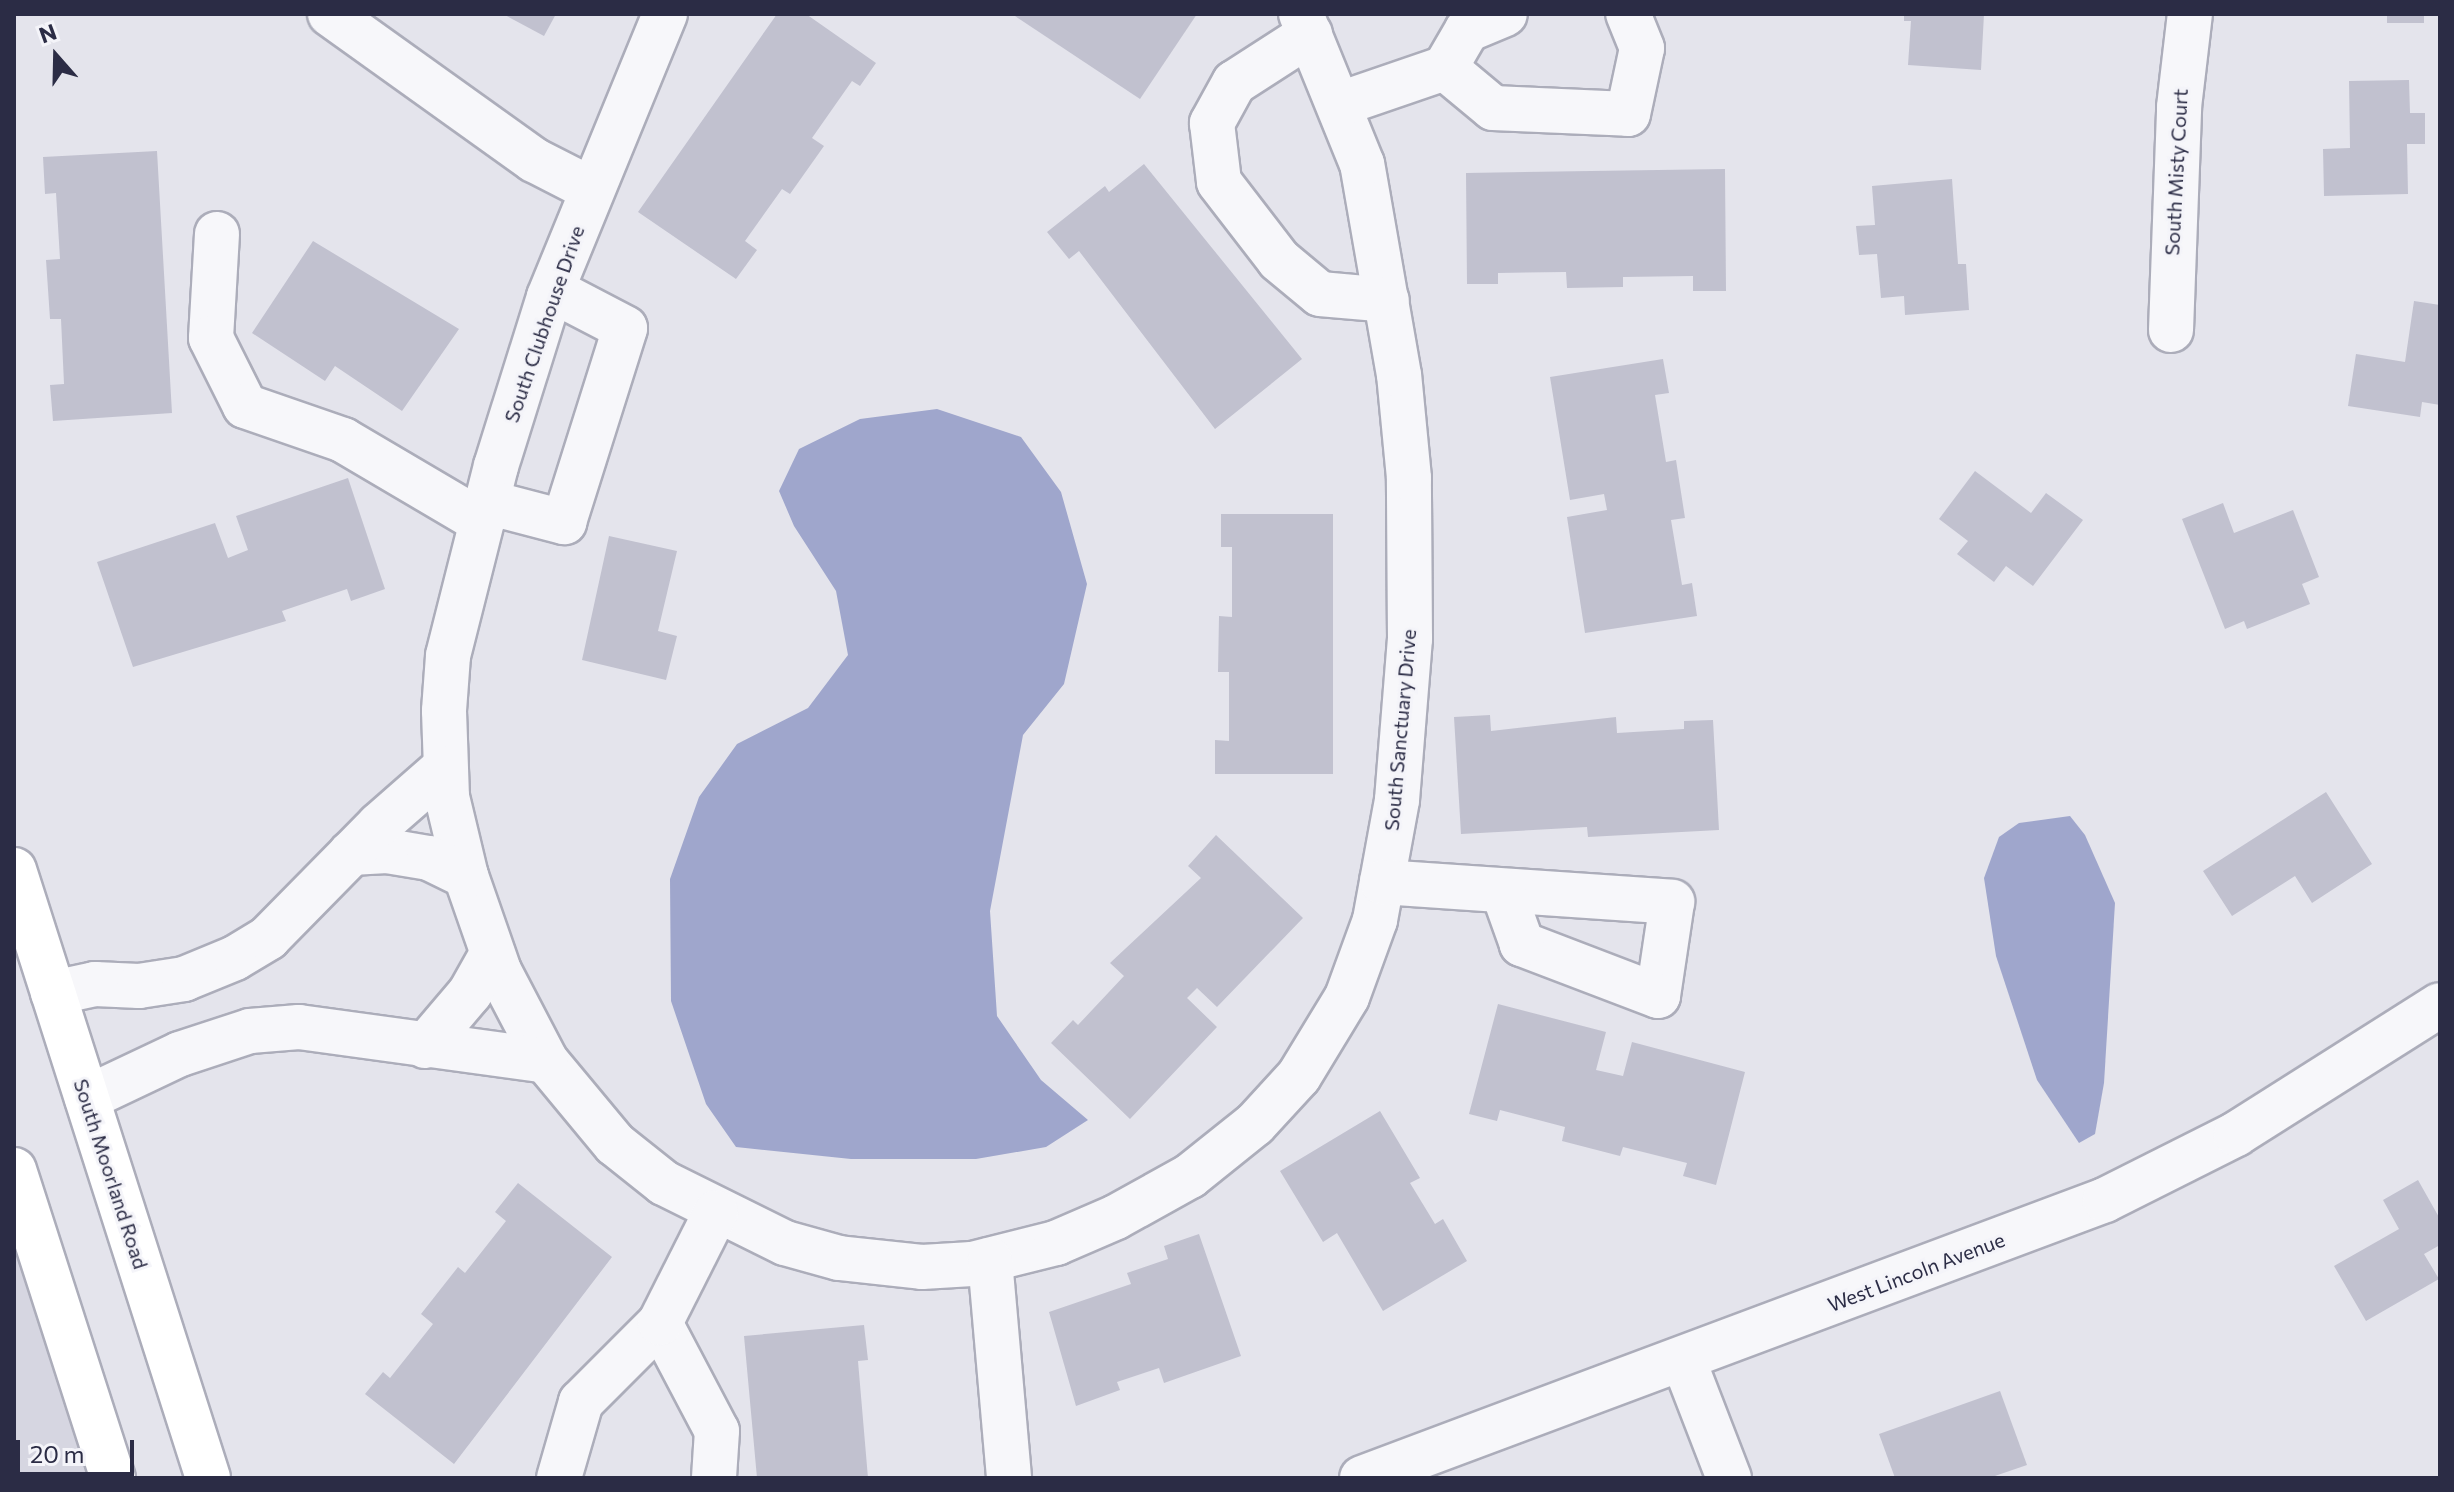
<!DOCTYPE html>
<html>
<head>
<meta charset="utf-8">
<style>
  body { margin:0 }
  #map { position:relative; width:2454px; height:1492px; overflow:hidden; background:#e4e4ec; font-family:Commissioner,sans-serif }
  div>[style] { position:absolute }
  .built>* { inset:0; background:#d6d6e1 }
  .water>* { inset:0; background:#9fa6cc }
  .building>* { inset:0; background:#c1c1cf; transform-origin:0 0 }
  .roads { filter:drop-shadow(2px 0 #acadba) drop-shadow(-2px 0 #acadba) drop-shadow(0 2px #acadba) drop-shadow(0 -2px #acadba) }
  .minor>* { height:44px; margin:-22px; padding:0 22px; transform-origin:22px; border-radius:22px; background:#f7f7fa }
  .major>* { height:44px; margin:-22px; padding:0 22px; transform-origin:22px; border-radius:22px; background:#fff }
  span { translate:-50% -50%; white-space:nowrap; text-align:center; line-height:1.15; -webkit-text-stroke:6px #f4f4f9; paint-order:stroke }
  .street-label { font-size:20px; color:#2b2c45 }
  .frame { position:absolute; inset:0; border:16px solid #2b2c45; pointer-events:none }
  .north { position:absolute; left:16px; top:16px; width:80px; height:80px; -webkit-text-stroke:6px #f4f4f9; paint-order:stroke; rotate:340deg; font-size:22px; font-weight:700; line-height:32px; text-align:center; color:#2b2c45 }
  .north::after { content:''; display:block; margin:auto; width:28px; height:36px; background:#2b2c45; clip-path:polygon(50% 0,100% 100%,50% 72%,0 100%) }
  .scale { position:absolute; left:16px; top:1440px; width:118px; height:36px; box-sizing:border-box; border:4px solid #2b2c45; border-top:0; padding-left:10px; font-size:24px; line-height:28px; white-space:nowrap; color:#2b2c45; -webkit-text-stroke:6px #f4f4f9; paint-order:stroke }
</style>
</head>
<body>
<div id="map">
  <div class="built">
    <i style="clip-path:polygon(14px 1170px,113px 1478px,14px 1478px)"></i>
  </div>
  <div class="water">
    <i style="clip-path:polygon(937px 409px,1021px 437px,1061px 492px,1087px 584px,1064px 684px,1023px 735px,990px 911px,997px 1016px,1041px 1080px,1088px 1120px,1046px 1147px,976px 1159px,851px 1159px,736px 1147px,706px 1104px,671px 1001px,670px 879px,699px 797px,737px 744px,808px 708px,848px 655px,836px 591px,794px 526px,779px 491px,799px 449px,860px 419px)"></i>
    <i style="clip-path:polygon(2070px 816px,2085px 835px,2115px 903px,2104px 1083px,2095px 1134px,2079px 1143px,2037px 1080px,1996px 956px,1984px 878px,1999px 837px,2019px 823px)"></i>
  </div>
  <div class="building">
    <i style="clip-path:polygon(503px 14px,556px 14px,544px 36px)"></i>
    <i style="clip-path:polygon(777px 14px,806px 14px,876px 63px,860px 86px,852px 81px,812px 138px,824px 146px,790px 194px,782px 189px,745px 241px,757px 250px,736px 279px,638px 212px)"></i>
    <i style="clip-path:polygon(1012px 14px,1197px 14px,1140px 99px)"></i>
    <i style="clip-path:polygon(1904px 14px,1984px 14px,1981px 70px,1908px 65px,1911px 21px,1904px 21px)"></i>
    <i style="left:2387px;top:14px;width:37px;height:9px"></i>
    <i style="clip-path:polygon(2409px 80px,2410px 113px,2425px 113px,2425px 144px,2407px 144px,2408px 194px,2324px 196px,2323px 149px,2350px 148px,2349px 81px)"></i>
    <i style="clip-path:polygon(157px 151px,172px 413px,53px 421px,50px 385px,64px 384px,61px 319px,50px 319px,46px 260px,60px 259px,56px 193px,45px 194px,43px 157px)"></i>
    <i style="clip-path:polygon(1144px 164px,1302px 359px,1215px 429px,1079px 251px,1069px 259px,1047px 232px,1105px 186px,1109px 192px)"></i>
    <i style="clip-path:polygon(1725px 169px,1726px 291px,1693px 291px,1693px 276px,1623px 277px,1623px 287px,1567px 288px,1566px 272px,1498px 273px,1498px 284px,1467px 284px,1466px 173px)"></i>
    <i style="clip-path:polygon(1952px 179px,1958px 264px,1966px 264px,1969px 310px,1905px 315px,1904px 296px,1881px 298px,1877px 254px,1859px 255px,1856px 226px,1875px 225px,1872px 186px)"></i>
    <i style="clip-path:polygon(313px 241px,459px 329px,402px 411px,335px 366px,325px 381px,252px 333px)"></i>
    <i style="clip-path:polygon(2414px 301px,2440px 305px,2440px 405px,2422px 402px,2420px 417px,2348px 406px,2356px 354px,2405px 362px)"></i>
    <i style="clip-path:polygon(1663px 359px,1669px 393px,1655px 395px,1666px 462px,1676px 460px,1685px 518px,1671px 520px,1682px 585px,1692px 583px,1697px 616px,1585px 633px,1567px 517px,1607px 510px,1604px 494px,1570px 500px,1550px 377px)"></i>
    <i style="clip-path:polygon(1975px 471px,2031px 513px,2046px 493px,2083px 520px,2033px 586px,2006px 566px,1994px 582px,1957px 554px,1968px 541px,1939px 519px)"></i>
    <i style="clip-path:polygon(348px 478px,385px 589px,351px 601px,347px 589px,282px 611px,286px 621px,133px 667px,97px 562px,215px 523px,228px 558px,248px 550px,236px 516px)"></i>
    <i style="clip-path:polygon(2223px 503px,2234px 533px,2293px 510px,2319px 577px,2302px 584px,2310px 604px,2247px 629px,2244px 621px,2225px 629px,2182px 519px)"></i>
    <i style="clip-path:polygon(1221px 514px,1333px 514px,1333px 774px,1215px 774px,1215px 740px,1229px 741px,1229px 672px,1218px 672px,1219px 616px,1232px 617px,1232px 547px,1221px 547px)"></i>
    <i style="clip-path:polygon(609px 536px,677px 551px,658px 631px,677px 636px,666px 680px,582px 660px)"></i>
    <i style="clip-path:polygon(1490px 715px,1491px 731px,1616px 717px,1617px 733px,1684px 729px,1684px 721px,1713px 720px,1719px 830px,1588px 837px,1587px 827px,1461px 834px,1454px 717px)"></i>
    <i style="clip-path:polygon(2326px 792px,2372px 864px,2312px 903px,2295px 876px,2232px 916px,2203px 871px)"></i>
    <i style="clip-path:polygon(1216px 835px,1303px 918px,1217px 1007px,1197px 988px,1187px 998px,1217px 1027px,1130px 1119px,1051px 1043px,1073px 1020px,1078px 1025px,1124px 976px,1110px 963px,1201px 878px,1188px 866px)"></i>
    <i style="clip-path:polygon(1498px 1004px,1606px 1032px,1596px 1070px,1623px 1076px,1632px 1042px,1745px 1072px,1716px 1185px,1683px 1176px,1687px 1163px,1623px 1147px,1620px 1156px,1562px 1141px,1565px 1127px,1500px 1110px,1497px 1121px,1469px 1114px)"></i>
    <i style="clip-path:polygon(1380px 1111px,1420px 1178px,1410px 1183px,1435px 1224px,1443px 1219px,1467px 1261px,1383px 1311px,1337px 1233px,1323px 1242px,1280px 1171px)"></i>
    <i style="clip-path:polygon(2418px 1180px,2440px 1219px,2440px 1245px,2424px 1254px,2439px 1279px,2366px 1321px,2334px 1266px,2399px 1229px,2383px 1200px)"></i>
    <i style="clip-path:polygon(518px 1183px,612px 1257px,454px 1464px,365px 1394px,383px 1372px,390px 1378px,433px 1324px,421px 1314px,458px 1267px,465px 1273px,506px 1221px,495px 1212px)"></i>
    <i style="clip-path:polygon(1199px 1234px,1241px 1356px,1164px 1383px,1159px 1368px,1117px 1382px,1120px 1390px,1076px 1406px,1049px 1312px,1131px 1284px,1127px 1273px,1168px 1259px,1164px 1246px)"></i>
    <i style="clip-path:polygon(864px 1325px,868px 1360px,858px 1361px,868px 1478px,757px 1478px,744px 1336px)"></i>
    <i style="clip-path:polygon(2000px 1391px,2027px 1465px,1989px 1478px,1895px 1478px,1879px 1434px)"></i>
  </div>
  <div class="roads">
    <div class="minor">
      <i style="left:330px;top:14px;width:251px;rotate:35.6deg"></i>
      <i style="left:534px;top:160px;width:64px;rotate:27deg"></i>
      <i style="left:665px;top:14px;width:306px;rotate:112.3deg"></i>
      <i style="left:549px;top:297px;width:177px;rotate:107.4deg"></i>
      <i style="left:496px;top:466px;width:196px;rotate:104.2deg"></i>
      <i style="left:448px;top:656px;width:55px;rotate:94.2deg"></i>
      <i style="left:444px;top:711px;width:86px;rotate:88deg"></i>
      <i style="left:447px;top:797px;width:81px;rotate:76.5deg"></i>
      <i style="left:466px;top:876px;width:101px;rotate:70.8deg"></i>
      <i style="left:499px;top:971px;width:102px;rotate:62.4deg"></i>
      <i style="left:546px;top:1061px;width:108px;rotate:50.3deg"></i>
      <i style="left:615px;top:1144px;width:63px;rotate:38.5deg"></i>
      <i style="left:664px;top:1183px;width:135px;rotate:26.4deg"></i>
      <i style="left:785px;top:1243px;width:56px;rotate:15.5deg"></i>
      <i style="left:839px;top:1258px;width:83px;rotate:6.2deg"></i>
      <i style="left:922px;top:1267px;width:50px;rotate:-3.4deg"></i>
      <i style="left:972px;top:1264px;width:87px;rotate:-14deg"></i>
      <i style="left:1056px;top:1243px;width:65px;rotate:-23.4deg"></i>
      <i style="left:1116px;top:1217px;width:85px;rotate:-29deg"></i>
      <i style="left:1190px;top:1176px;width:83px;rotate:-38.7deg"></i>
      <i style="left:1255px;top:1124px;width:65px;rotate:-47.5deg"></i>
      <i style="left:1299px;top:1076px;width:92px;rotate:-58.7deg"></i>
      <i style="left:1347px;top:997px;width:82px;rotate:-70deg"></i>
      <i style="left:1375px;top:920px;width:122px;rotate:-79.6deg"></i>
      <i style="left:1397px;top:800px;width:162px;rotate:-85.4deg"></i>
      <i style="left:1410px;top:639px;width:161px;rotate:-90.4deg"></i>
      <i style="left:1409px;top:478px;width:103px;rotate:-95.5deg"></i>
      <i style="left:1399px;top:375px;width:214px;rotate:-99.9deg"></i>
      <i style="left:1362px;top:164px;width:162px;rotate:-112.1deg"></i>
      <i style="left:1310px;top:34px;width:90px;rotate:147.2deg"></i>
      <i style="left:1234px;top:83px;width:46px;rotate:118.8deg"></i>
      <i style="left:1212px;top:123px;width:59px;rotate:83.2deg"></i>
      <i style="left:1219px;top:182px;width:98px;rotate:52.4deg"></i>
      <i style="left:1279px;top:260px;width:53px;rotate:39.7deg"></i>
      <i style="left:1320px;top:294px;width:67px;rotate:5.1deg"></i>
      <i style="left:1445px;top:68px;width:62px;rotate:39.8deg"></i>
      <i style="left:1493px;top:108px;width:135px;rotate:2.5deg"></i>
      <i style="left:1628px;top:114px;width:67px;rotate:-78deg"></i>
      <i style="left:1642px;top:48px;width:37px;rotate:-112deg"></i>
      <i style="left:1340px;top:104px;width:111px;rotate:-18.9deg"></i>
      <i style="left:1445px;top:68px;width:44px;rotate:-59.9deg"></i>
      <i style="left:1467px;top:30px;width:41px;rotate:-22.8deg"></i>
      <i style="left:217px;top:234px;width:104px;rotate:93.3deg"></i>
      <i style="left:211px;top:338px;width:76px;rotate:63.4deg"></i>
      <i style="left:245px;top:406px;width:104px;rotate:19.1deg"></i>
      <i style="left:343px;top:440px;width:161px;rotate:30.5deg"></i>
      <i style="left:2171px;top:330px;width:223px;rotate:-87.9deg"></i>
      <i style="left:2179px;top:107px;width:94px;rotate:-83.3deg"></i>
      <i style="left:487px;top:502px;width:80px;rotate:14.6deg"></i>
      <i style="left:564px;top:522px;width:203px;rotate:-72.5deg"></i>
      <i style="left:625px;top:328px;width:82px;rotate:-152.5deg"></i>
      <i style="left:351px;top:853px;width:36px;rotate:-3deg"></i>
      <i style="left:387px;top:851px;width:43px;rotate:9.5deg"></i>
      <i style="left:429px;top:858px;width:41px;rotate:25.9deg"></i>
      <i style="left:1382px;top:882px;width:291px;rotate:3.9deg"></i>
      <i style="left:1672px;top:902px;width:95px;rotate:98.5deg"></i>
      <i style="left:1658px;top:996px;width:146px;rotate:-159.1deg"></i>
      <i style="left:1522px;top:944px;width:56px;rotate:-109.7deg"></i>
      <i style="left:53px;top:993px;width:43px;rotate:-12.1deg"></i>
      <i style="left:95px;top:984px;width:44px;rotate:2.6deg"></i>
      <i style="left:139px;top:986px;width:46px;rotate:-8.8deg"></i>
      <i style="left:184px;top:979px;width:55px;rotate:-22.4deg"></i>
      <i style="left:235px;top:958px;width:39px;rotate:-31deg"></i>
      <i style="left:268px;top:938px;width:158px;rotate:-45.5deg"></i>
      <i style="left:379px;top:825px;width:86px;rotate:-41.2deg"></i>
      <i style="left:425px;top:1046px;width:70px;rotate:-49.7deg"></i>
      <i style="left:470px;top:993px;width:45px;rotate:-60.6deg"></i>
      <i style="left:87px;top:1098px;width:103px;rotate:-25.3deg"></i>
      <i style="left:180px;top:1054px;width:74px;rotate:-18.2deg"></i>
      <i style="left:250px;top:1031px;width:49px;rotate:-4.7deg"></i>
      <i style="left:299px;top:1027px;width:249px;rotate:7.8deg"></i>
      <i style="left:990px;top:1260px;width:219px;rotate:85deg"></i>
      <i style="left:660px;top:1323px;width:122px;rotate:62.2deg"></i>
      <i style="left:717px;top:1431px;width:47px;rotate:93.7deg"></i>
      <i style="left:1683px;top:1359px;width:128px;rotate:68.9deg"></i>
      <i style="left:559px;top:1478px;width:79px;rotate:-73.9deg"></i>
      <i style="left:581px;top:1402px;width:112px;rotate:-45deg"></i>
      <i style="left:660px;top:1323px;width:124px;rotate:-63.2deg"></i>
      <i style="left:1362px;top:1478px;width:793px;rotate:-20.51deg"></i>
      <i style="left:2105px;top:1200px;width:147px;rotate:-26.7deg"></i>
      <i style="left:2236px;top:1134px;width:241px;rotate:-32.3deg"></i>
    </div>
    <div class="major">
      <i style="left:14px;top:870px;width:638px;rotate:72.3deg"></i>
      <i style="left:14px;top:1170px;width:324px;rotate:72.2deg"></i>
    </div>
  </div>
  <div class="street-label">
    <span style="left:2176px;top:172px;rotate:-87deg">South Misty Court</span>
    <span style="left:544px;top:324px;rotate:-71deg">South Clubhouse Drive</span>
    <span style="left:1400px;top:730px;rotate:-85deg">South Sanctuary Drive</span>
    <span style="left:111px;top:1174px;rotate:72deg">South Moorland Road</span>
    <span style="left:1916px;top:1272px;rotate:-21deg">West Lincoln Avenue</span>
  </div>
  <div class="frame"></div>
  <div class="north">N</div>
  <div class="scale">20 m</div>
</div>
</body>
</html>
